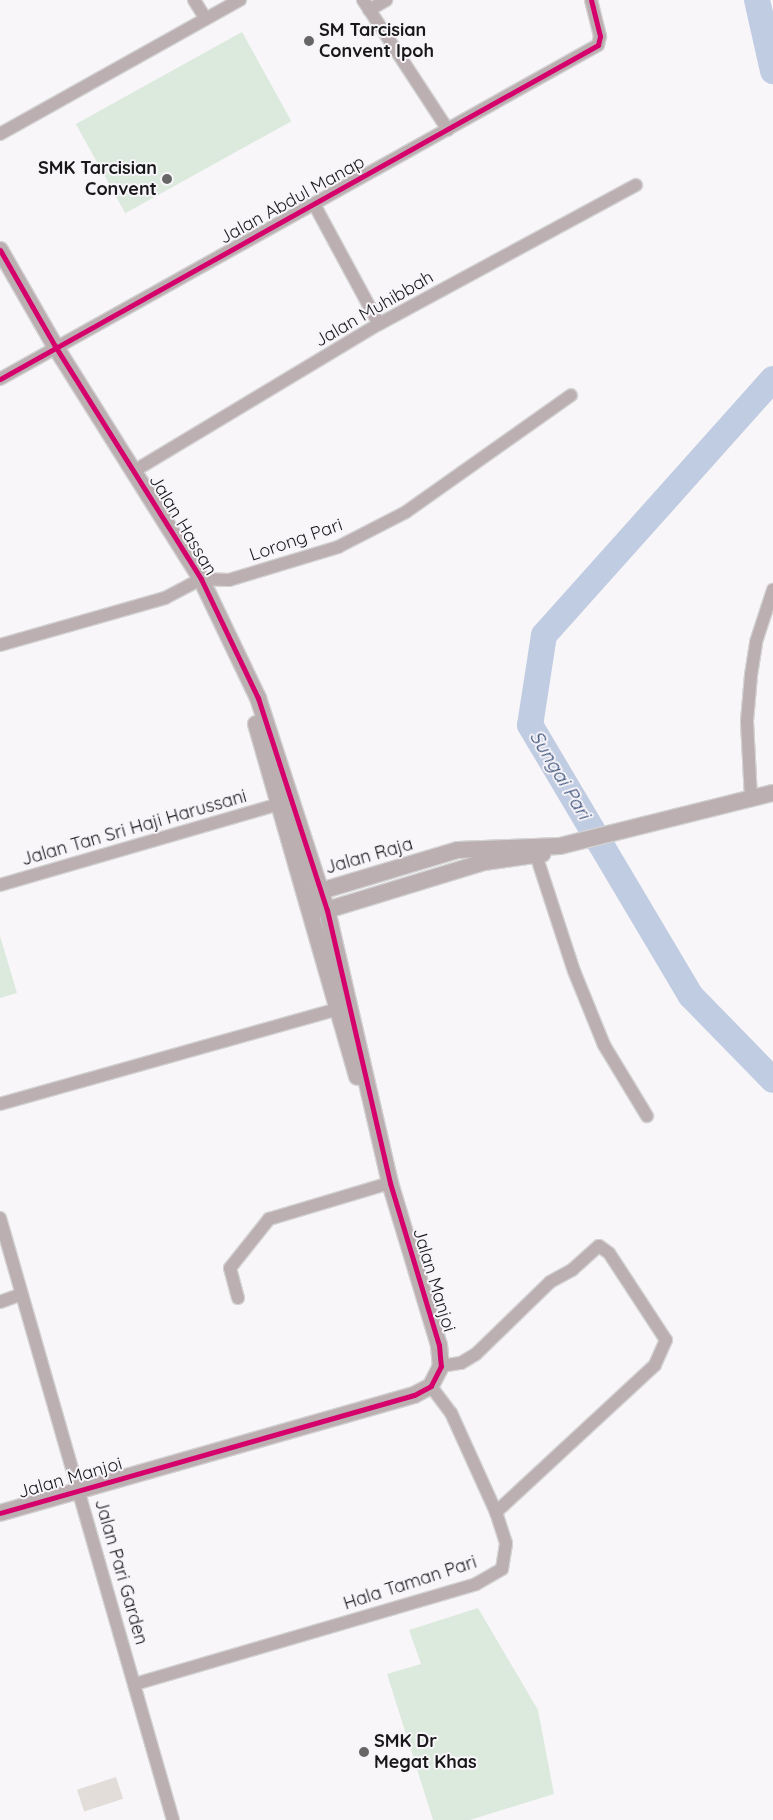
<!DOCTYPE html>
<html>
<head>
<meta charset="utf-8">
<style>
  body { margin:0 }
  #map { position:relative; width:773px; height:1820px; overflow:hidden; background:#f8f6f9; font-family:Quicksand,sans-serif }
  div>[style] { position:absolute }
  .green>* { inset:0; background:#dceade; transform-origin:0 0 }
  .river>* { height:26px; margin:-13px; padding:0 13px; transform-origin:13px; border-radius:13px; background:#c0cce1 }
  .building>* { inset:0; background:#e3ddda; transform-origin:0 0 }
  .roads { filter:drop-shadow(1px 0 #d4d3d4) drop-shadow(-1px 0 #d4d3d4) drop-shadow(0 1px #d4d3d4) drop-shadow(0 -1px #d4d3d4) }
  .minor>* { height:12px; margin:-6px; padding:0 6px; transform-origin:6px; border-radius:6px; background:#bbafb1 }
  .tertiary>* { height:16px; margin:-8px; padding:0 8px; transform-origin:8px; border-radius:8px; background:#bbafb1 }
  .cycleway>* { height:5px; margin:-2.5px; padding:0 2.5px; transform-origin:2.5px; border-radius:2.5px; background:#d6006c }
  .dots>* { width:14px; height:14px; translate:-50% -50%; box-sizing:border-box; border:2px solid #f8f5fa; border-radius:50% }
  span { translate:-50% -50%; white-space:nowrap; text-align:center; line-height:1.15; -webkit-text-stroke:4px #f8f5fa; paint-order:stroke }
  .poi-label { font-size:18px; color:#191819; font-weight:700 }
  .left { translate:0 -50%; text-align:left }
  .right { translate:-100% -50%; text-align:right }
  .street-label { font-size:18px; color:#191819 }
  .water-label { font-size:19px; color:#314a73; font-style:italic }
</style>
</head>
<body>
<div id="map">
  <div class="green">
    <i style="left:242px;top:32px;width:102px;height:190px;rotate:61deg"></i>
    <i style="clip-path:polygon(0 936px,17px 993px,0 998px)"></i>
    <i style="clip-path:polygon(478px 1608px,538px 1710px,554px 1794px,470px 1820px,433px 1820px,387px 1674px,421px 1664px,409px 1630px)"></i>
  </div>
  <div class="river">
    <i style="left:757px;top:0;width:73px;rotate:77.3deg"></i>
    <i style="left:773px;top:379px;width:343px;rotate:131.8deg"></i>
    <i style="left:544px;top:635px;width:91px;rotate:98.8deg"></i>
    <i style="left:530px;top:725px;width:315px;rotate:59.3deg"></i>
    <i style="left:691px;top:996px;width:117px;rotate:45.7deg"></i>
  </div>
  <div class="building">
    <i style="left:116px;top:1777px;width:23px;height:41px;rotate:72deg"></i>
  </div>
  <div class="roads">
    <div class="minor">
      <i style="left:194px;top:0;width:22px;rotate:58deg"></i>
      <i style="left:363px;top:0;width:155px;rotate:56.8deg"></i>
      <i style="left:369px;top:10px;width:20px;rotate:-30deg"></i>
      <i style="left:0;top:134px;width:275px;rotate:-29.2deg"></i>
      <i style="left:314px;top:204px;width:136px;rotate:61.6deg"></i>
      <i style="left:0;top:379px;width:685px;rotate:-29.18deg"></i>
      <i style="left:598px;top:45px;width:9px;rotate:-77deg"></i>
      <i style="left:600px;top:36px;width:37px;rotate:-104deg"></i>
      <i style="left:134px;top:471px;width:286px;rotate:-31deg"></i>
      <i style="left:379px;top:324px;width:292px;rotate:-28.4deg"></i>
      <i style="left:0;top:645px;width:172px;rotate:-15.9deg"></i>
      <i style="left:165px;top:598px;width:41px;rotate:-27.8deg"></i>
      <i style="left:201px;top:579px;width:28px;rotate:2deg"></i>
      <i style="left:229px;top:580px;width:114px;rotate:-16.8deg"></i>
      <i style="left:338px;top:547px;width:76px;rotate:-27.2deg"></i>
      <i style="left:406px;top:512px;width:202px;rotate:-35.3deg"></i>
      <i style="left:751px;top:798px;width:77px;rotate:-93deg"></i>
      <i style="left:747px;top:721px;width:46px;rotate:-85deg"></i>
      <i style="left:751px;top:675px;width:33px;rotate:-81deg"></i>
      <i style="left:756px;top:642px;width:55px;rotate:-71.9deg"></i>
      <i style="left:536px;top:855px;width:122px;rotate:71.9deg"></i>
      <i style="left:574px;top:971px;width:80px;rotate:67.9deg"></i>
      <i style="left:604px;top:1045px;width:83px;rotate:58.8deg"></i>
      <i style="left:0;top:885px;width:291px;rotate:-16.2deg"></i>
      <i style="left:0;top:1104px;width:351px;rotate:-15.7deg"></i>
      <i style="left:0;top:1218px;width:626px;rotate:73.97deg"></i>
      <i style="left:238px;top:1298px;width:31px;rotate:-105deg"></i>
      <i style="left:230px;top:1268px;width:63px;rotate:-51.5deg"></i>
      <i style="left:269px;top:1219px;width:126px;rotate:-16.6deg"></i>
      <i style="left:0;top:1302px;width:23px;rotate:-20deg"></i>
      <i style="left:441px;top:1366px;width:20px;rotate:-9deg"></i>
      <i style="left:461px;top:1363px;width:17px;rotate:-31deg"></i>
      <i style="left:476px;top:1354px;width:103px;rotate:-44.2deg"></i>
      <i style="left:550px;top:1282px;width:25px;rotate:-29deg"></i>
      <i style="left:572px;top:1270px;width:36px;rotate:-42deg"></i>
      <i style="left:599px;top:1246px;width:12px;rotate:35deg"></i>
      <i style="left:609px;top:1253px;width:104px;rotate:56.8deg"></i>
      <i style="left:666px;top:1340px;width:27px;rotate:114deg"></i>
      <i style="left:655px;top:1365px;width:217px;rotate:137.2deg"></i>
      <i style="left:135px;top:1684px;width:355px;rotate:-16.3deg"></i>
      <i style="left:476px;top:1584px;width:30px;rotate:-30deg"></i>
      <i style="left:502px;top:1569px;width:26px;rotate:-81deg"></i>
      <i style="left:506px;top:1543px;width:33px;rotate:-108deg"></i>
      <i style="left:496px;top:1512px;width:109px;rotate:-114.4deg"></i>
      <i style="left:451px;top:1413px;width:34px;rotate:-127deg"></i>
    </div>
    <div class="tertiary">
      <i style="left:0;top:250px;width:111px;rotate:60.2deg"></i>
      <i style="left:55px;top:346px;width:275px;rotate:57.9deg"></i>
      <i style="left:201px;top:579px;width:132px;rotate:64.4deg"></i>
      <i style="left:258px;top:698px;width:223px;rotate:72deg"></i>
      <i style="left:327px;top:910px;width:280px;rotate:77deg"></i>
      <i style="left:390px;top:1183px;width:169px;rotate:73.2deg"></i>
      <i style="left:439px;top:1345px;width:21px;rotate:85deg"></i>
      <i style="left:441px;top:1366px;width:22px;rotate:117deg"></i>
      <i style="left:431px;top:1386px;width:19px;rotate:152deg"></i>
      <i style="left:414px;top:1395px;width:430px;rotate:164.1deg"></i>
      <i style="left:256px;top:724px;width:367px;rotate:74deg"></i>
      <i style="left:314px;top:899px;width:11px;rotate:-49deg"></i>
      <i style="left:321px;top:891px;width:143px;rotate:-16.7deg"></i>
      <i style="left:458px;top:850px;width:102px;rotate:-2.2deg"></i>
      <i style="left:560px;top:846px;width:219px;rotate:-14deg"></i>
      <i style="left:317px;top:908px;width:10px;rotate:11deg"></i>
      <i style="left:327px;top:910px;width:164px;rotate:-17deg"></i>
      <i style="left:484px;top:862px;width:59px;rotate:-7.9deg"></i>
    </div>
  </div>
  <div class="cycleway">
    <i style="left:0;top:250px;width:111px;rotate:60.2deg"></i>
    <i style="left:55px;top:346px;width:275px;rotate:57.9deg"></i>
    <i style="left:201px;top:579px;width:132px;rotate:64.4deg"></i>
    <i style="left:258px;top:698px;width:223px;rotate:72deg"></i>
    <i style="left:327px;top:910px;width:280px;rotate:77deg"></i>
    <i style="left:390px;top:1183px;width:169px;rotate:73.2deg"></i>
    <i style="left:439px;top:1345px;width:21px;rotate:85deg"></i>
    <i style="left:441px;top:1366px;width:22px;rotate:117deg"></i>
    <i style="left:431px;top:1386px;width:19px;rotate:152deg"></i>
    <i style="left:414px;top:1395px;width:430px;rotate:164.1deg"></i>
    <i style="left:0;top:379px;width:685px;rotate:-29.18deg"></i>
    <i style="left:598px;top:45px;width:9px;rotate:-77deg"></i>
    <i style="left:600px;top:36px;width:37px;rotate:-104deg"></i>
  </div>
  <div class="dots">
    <i style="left:309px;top:41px;background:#676667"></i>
    <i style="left:167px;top:179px;background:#676667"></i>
    <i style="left:364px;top:1752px;background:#676667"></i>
  </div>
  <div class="poi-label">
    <span class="left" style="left:319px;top:41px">SM Tarcisian<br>Convent Ipoh</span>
    <span class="right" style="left:157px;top:179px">SMK Tarcisian<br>Convent</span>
    <span class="left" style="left:374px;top:1752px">SMK Dr<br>Megat Khas</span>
  </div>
  <div class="street-label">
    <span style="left:292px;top:200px;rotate:-29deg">Jalan Abdul Manap</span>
    <span style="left:374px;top:309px;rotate:-30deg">Jalan Muhibbah</span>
    <span style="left:183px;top:525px;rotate:59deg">Jalan Hassan</span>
    <span style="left:296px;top:540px;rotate:-19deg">Lorong Pari</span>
    <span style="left:134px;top:828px;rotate:-16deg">Jalan Tan Sri Haji Harussani</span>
    <span style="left:369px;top:856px;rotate:-16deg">Jalan Raja</span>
    <span style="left:434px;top:1280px;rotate:73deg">Jalan Manjoi</span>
    <span style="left:70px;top:1478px;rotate:-16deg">Jalan Manjoi</span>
    <span style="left:121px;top:1572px;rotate:74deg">Jalan Pari Garden</span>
    <span style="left:410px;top:1583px;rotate:-18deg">Hala Taman Pari</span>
  </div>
  <div class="water-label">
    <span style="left:560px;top:775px;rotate:59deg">Sungai Pari</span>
  </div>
</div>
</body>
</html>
